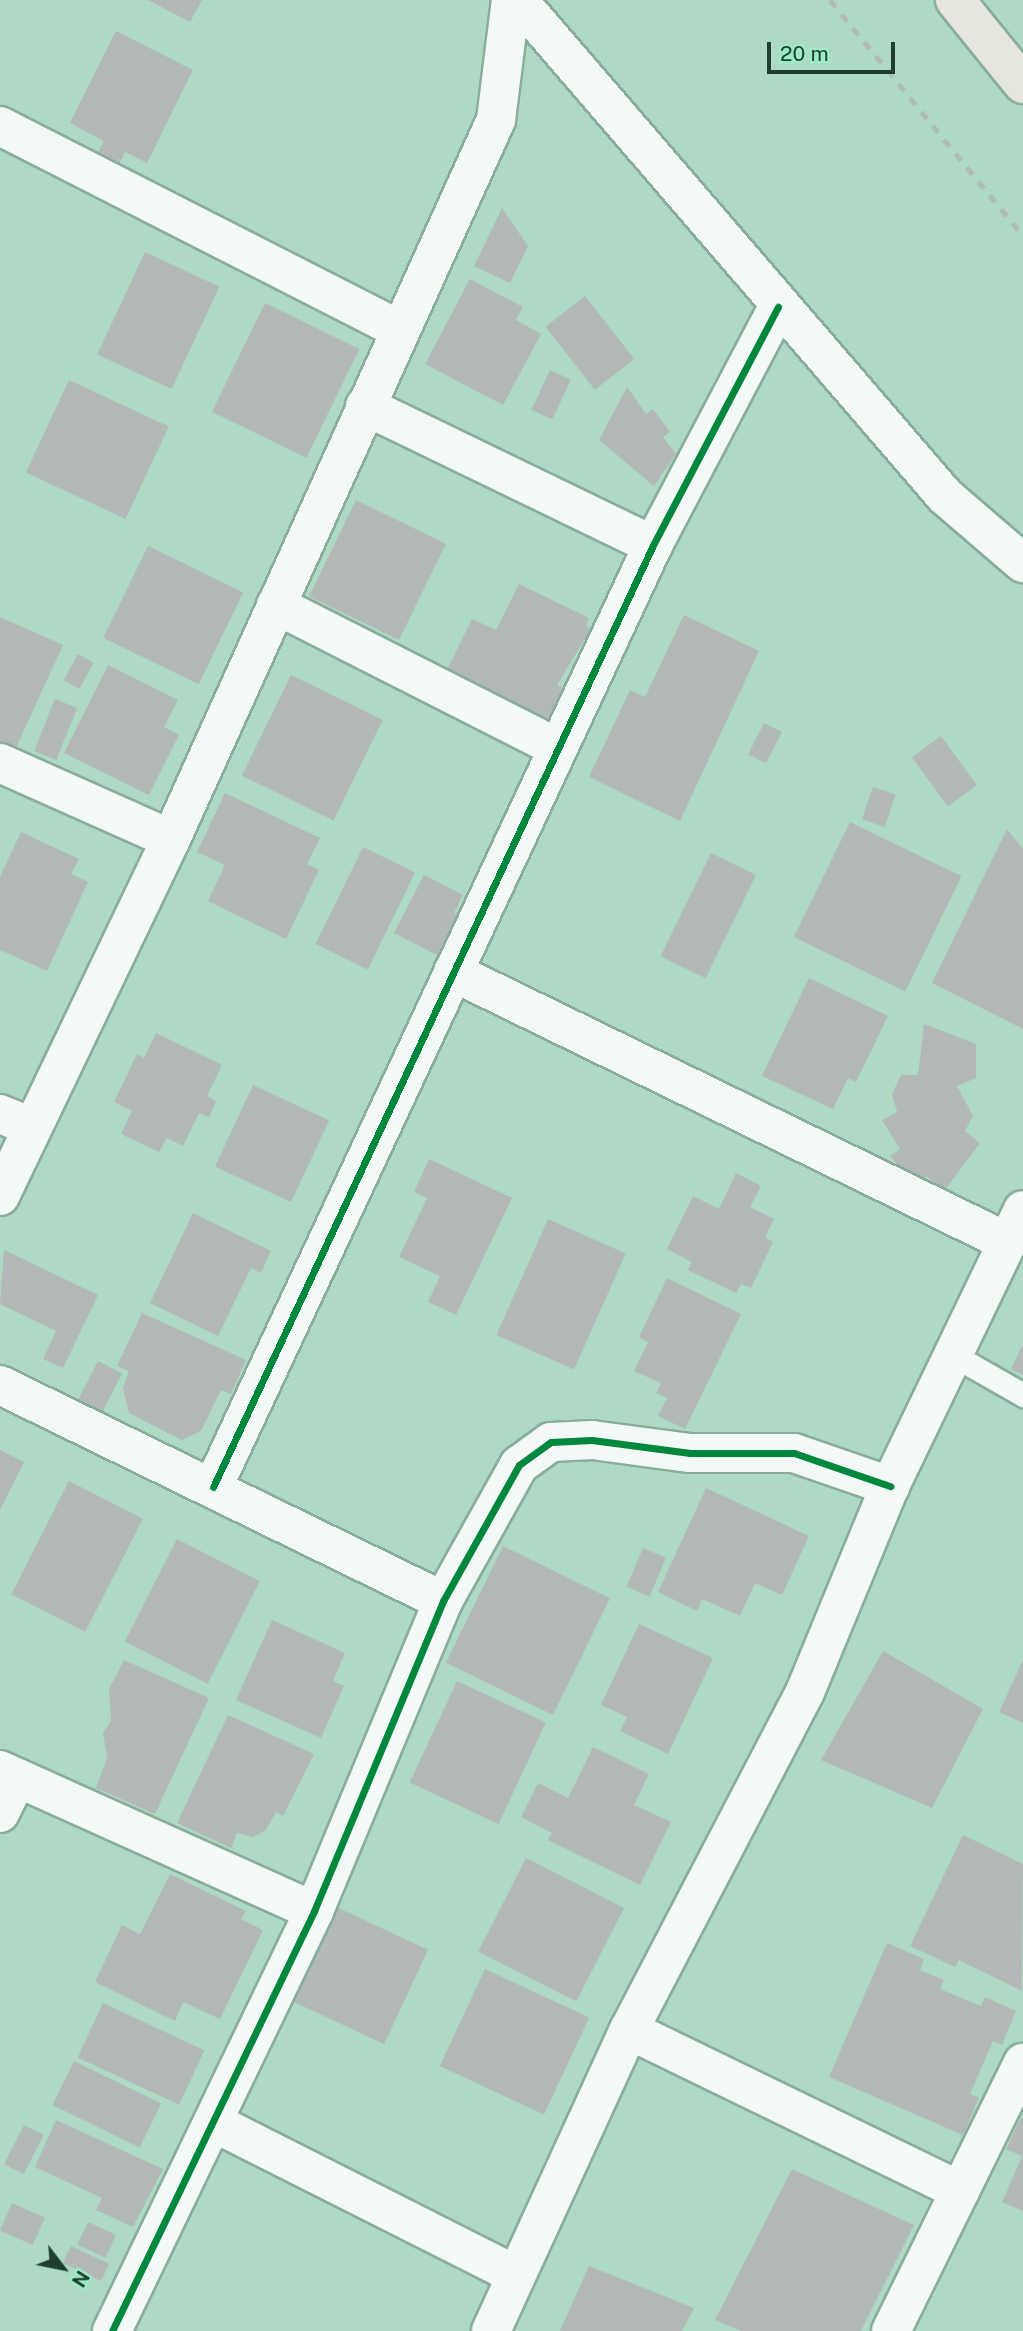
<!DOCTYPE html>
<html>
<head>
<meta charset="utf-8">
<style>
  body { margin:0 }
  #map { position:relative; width:1023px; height:2331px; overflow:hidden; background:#aed9c4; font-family:"Public Sans",sans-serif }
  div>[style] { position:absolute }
  .building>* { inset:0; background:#b3b9b8; transform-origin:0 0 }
  .roads { filter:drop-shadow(2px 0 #89ac9b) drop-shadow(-2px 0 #89ac9b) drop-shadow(0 2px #89ac9b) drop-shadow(0 -2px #89ac9b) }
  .lane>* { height:23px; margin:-11.5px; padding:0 11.5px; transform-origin:11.5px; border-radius:11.5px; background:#f3f9f6 }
  .street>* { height:38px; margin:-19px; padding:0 19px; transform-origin:19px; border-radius:19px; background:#f3f9f6 }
  .primary>* { height:38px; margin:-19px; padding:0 19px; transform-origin:19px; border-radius:19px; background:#e6e6df }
  .rail>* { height:5px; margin-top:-2.5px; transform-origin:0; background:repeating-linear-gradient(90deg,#b1bcb7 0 9px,transparent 0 18px) }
  .cycleway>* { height:7px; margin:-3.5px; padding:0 3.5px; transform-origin:3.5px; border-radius:3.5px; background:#00873e }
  span { translate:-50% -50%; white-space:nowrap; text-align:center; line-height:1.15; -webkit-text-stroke:5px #9cebc4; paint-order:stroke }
  .north { position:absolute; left:28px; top:2233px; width:70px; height:70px; -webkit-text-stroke:5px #9cebc4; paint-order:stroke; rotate:122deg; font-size:19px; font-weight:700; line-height:28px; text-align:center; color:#1e3e2f }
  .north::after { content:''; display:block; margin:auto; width:24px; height:32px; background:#1e3e2f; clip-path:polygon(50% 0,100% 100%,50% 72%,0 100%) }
  .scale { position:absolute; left:767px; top:42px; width:128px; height:32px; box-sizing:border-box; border:4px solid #1e3e2f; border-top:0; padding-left:9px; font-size:21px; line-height:24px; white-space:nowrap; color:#1e3e2f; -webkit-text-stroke:5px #9cebc4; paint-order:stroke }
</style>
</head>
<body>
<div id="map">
  <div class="building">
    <i style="clip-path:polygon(148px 0,202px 0,190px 22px)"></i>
    <i style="clip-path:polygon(116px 31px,193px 70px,147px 163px,125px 152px,118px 166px,96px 156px,104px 141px,70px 123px)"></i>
    <i style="clip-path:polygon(502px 208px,528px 246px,510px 283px,474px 266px)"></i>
    <i style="left:145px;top:252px;width:82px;height:113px;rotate:25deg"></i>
    <i style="clip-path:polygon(470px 279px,523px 307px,516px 320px,541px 334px,503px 405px,425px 364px)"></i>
    <i style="left:585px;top:296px;width:80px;height:50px;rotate:52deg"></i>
    <i style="left:265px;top:303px;width:105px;height:121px;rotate:26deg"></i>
    <i style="left:550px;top:370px;width:23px;height:44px;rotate:25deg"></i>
    <i style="left:69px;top:380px;width:110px;height:102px;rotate:25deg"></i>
    <i style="clip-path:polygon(627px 387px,646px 414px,653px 409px,670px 432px,663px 437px,676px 454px,654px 486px,599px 440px)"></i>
    <i style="left:356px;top:500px;width:100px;height:107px;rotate:26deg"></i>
    <i style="left:148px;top:546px;width:106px;height:102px;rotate:26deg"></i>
    <i style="clip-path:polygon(519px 584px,589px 618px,586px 626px,591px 629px,557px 685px,564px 688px,547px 724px,440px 684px,472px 619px,496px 630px)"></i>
    <i style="clip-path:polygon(684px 615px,759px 651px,680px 821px,589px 777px,630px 690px,645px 697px)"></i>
    <i style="clip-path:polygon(0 617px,63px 645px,15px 750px,0 743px)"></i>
    <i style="left:78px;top:654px;width:18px;height:30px;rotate:29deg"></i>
    <i style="clip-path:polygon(108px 665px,178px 700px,164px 727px,179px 735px,149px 795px,64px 753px)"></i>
    <i style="left:291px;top:675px;width:102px;height:112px;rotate:26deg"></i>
    <i style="left:55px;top:699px;width:24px;height:56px;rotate:22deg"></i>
    <i style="left:764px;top:723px;width:20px;height:35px;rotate:27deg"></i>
    <i style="left:941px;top:736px;width:61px;height:36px;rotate:54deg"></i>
    <i style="left:873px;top:787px;width:24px;height:34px;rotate:19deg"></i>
    <i style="clip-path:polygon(225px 793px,320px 838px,307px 864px,319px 870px,286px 939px,208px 901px,225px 865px,197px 852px)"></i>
    <i style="left:850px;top:822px;width:124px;height:128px;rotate:26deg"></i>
    <i style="clip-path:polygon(1007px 829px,1023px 849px,1023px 1029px,932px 983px)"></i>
    <i style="clip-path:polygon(21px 832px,79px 859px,71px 874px,88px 882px,47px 971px,0 950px,0 877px)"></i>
    <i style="left:363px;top:847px;width:58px;height:108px;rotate:26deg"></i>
    <i style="left:711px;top:853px;width:50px;height:115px;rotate:26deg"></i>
    <i style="clip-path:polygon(424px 875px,463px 895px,454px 913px,460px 916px,439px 956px,394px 933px)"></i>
    <i style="clip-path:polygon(809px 978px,888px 1016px,856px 1082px,848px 1078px,833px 1109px,762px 1076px)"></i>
    <i style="clip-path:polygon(924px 1024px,976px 1044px,976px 1078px,957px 1086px,973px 1116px,965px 1131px,980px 1143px,944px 1191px,926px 1176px,916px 1186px,890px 1156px,900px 1149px,882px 1120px,897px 1112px,892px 1094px,901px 1075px,918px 1075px)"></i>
    <i style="clip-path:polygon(156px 1033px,222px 1065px,207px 1096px,216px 1101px,209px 1117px,199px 1113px,183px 1146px,167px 1138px,159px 1152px,121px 1134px,132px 1111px,114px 1102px,137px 1054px,144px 1058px)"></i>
    <i style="left:253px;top:1085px;width:84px;height:90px;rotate:25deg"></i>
    <i style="clip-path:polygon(429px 1159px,512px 1198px,456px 1315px,428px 1302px,440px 1276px,399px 1257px,427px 1198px,414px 1192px)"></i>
    <i style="clip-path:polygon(736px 1173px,761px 1186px,750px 1207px,774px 1219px,765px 1237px,773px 1242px,751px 1288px,741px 1284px,736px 1293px,688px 1270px,692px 1262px,667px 1249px,693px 1196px,719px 1209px)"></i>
    <i style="clip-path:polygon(193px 1213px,271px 1251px,261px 1273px,251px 1268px,218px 1336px,150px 1303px)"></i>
    <i style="left:548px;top:1219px;width:85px;height:127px;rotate:24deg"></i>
    <i style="clip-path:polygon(4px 1250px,98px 1295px,63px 1368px,43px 1359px,56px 1331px,0 1304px)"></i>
    <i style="clip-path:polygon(667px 1278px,741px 1314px,685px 1429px,658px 1416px,667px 1398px,656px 1393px,661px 1383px,634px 1371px,648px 1342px,639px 1337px)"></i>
    <i style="clip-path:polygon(142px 1313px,246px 1360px,231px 1394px,221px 1390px,201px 1431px,182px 1440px,129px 1413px,123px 1388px,129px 1371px,117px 1366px)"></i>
    <i style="clip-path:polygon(1023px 1344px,1023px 1375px,1011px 1369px)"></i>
    <i style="left:98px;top:1361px;width:27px;height:59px;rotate:27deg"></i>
    <i style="clip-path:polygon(0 1450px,24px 1462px,0 1510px)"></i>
    <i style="left:69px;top:1481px;width:83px;height:127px;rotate:27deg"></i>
    <i style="clip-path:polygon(706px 1488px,809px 1536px,782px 1595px,755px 1583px,740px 1616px,702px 1599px,697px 1611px,658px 1592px)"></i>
    <i style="left:177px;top:1539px;width:93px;height:115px;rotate:27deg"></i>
    <i style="left:503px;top:1546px;width:119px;height:130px;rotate:26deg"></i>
    <i style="left:643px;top:1548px;width:25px;height:42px;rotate:23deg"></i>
    <i style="clip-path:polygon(272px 1620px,345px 1653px,333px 1681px,344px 1686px,321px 1738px,236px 1700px)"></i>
    <i style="clip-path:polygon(639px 1624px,713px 1658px,668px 1754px,620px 1731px,627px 1717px,601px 1705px)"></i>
    <i style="clip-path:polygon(883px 1651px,983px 1709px,932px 1808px,821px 1760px)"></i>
    <i style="clip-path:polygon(124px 1660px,209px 1698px,155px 1814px,96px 1788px,107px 1758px,103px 1733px,111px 1721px,109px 1689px)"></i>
    <i style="clip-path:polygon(1023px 1660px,1023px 1723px,999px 1712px)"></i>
    <i style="left:457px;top:1681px;width:98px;height:112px;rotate:25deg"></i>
    <i style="clip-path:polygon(228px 1715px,314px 1754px,283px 1816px,276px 1812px,266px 1830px,253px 1837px,237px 1833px,231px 1848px,177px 1823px)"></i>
    <i style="clip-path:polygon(593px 1747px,649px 1774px,634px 1805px,671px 1822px,640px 1885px,548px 1840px,552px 1833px,521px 1817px,538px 1783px,568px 1798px)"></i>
    <i style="clip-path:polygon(963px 1835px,1023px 1864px,1022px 1991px,959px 1960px,955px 1967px,910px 1946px)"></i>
    <i style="left:526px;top:1858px;width:110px;height:105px;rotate:27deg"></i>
    <i style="clip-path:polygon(170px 1874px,246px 1911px,241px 1919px,263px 1930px,220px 2019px,183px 2002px,175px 2021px,95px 1982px,122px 1925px,140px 1934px)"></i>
    <i style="left:332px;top:1905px;width:106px;height:104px;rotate:25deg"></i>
    <i style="clip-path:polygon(887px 1943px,924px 1959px,920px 1970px,944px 1980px,940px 1989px,981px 2006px,985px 1997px,1016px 2011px,1002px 2045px,993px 2041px,970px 2094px,979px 2098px,963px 2135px,829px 2077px)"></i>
    <i style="left:485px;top:1969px;width:115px;height:107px;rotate:25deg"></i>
    <i style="left:103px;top:2003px;width:112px;height:60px;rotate:25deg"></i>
    <i style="left:74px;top:2061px;width:97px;height:49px;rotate:26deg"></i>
    <i style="clip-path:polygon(1021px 2118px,1023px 2119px,1023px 2211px,1002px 2202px,1022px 2156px,1006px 2149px)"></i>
    <i style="clip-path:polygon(56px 2120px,163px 2169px,133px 2227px,96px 2210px,102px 2198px,35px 2167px)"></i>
    <i style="left:24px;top:2125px;width:22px;height:44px;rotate:27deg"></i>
    <i style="clip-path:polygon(792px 2169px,914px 2225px,861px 2331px,741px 2331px,715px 2320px)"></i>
    <i style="left:12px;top:2203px;width:36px;height:30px;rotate:24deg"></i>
    <i style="left:88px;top:2222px;width:31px;height:25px;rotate:25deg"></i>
    <i style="left:71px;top:2246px;width:42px;height:19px;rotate:25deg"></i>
    <i style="clip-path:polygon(589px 2266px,694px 2308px,682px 2331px,560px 2331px)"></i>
  </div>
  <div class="roads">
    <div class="lane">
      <i style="left:953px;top:1355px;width:81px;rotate:29.7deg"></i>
    </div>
    <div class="street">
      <i style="left:518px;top:0;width:654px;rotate:49.28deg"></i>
      <i style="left:945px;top:496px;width:103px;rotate:40.7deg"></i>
      <i style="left:0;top:126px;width:447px;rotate:27deg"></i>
      <i style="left:365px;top:406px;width:320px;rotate:25.8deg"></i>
      <i style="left:276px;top:605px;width:316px;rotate:26.9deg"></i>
      <i style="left:0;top:763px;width:187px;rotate:24deg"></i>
      <i style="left:453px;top:972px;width:616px;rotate:25.98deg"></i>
      <i style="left:0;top:1114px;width:35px;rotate:22deg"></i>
      <i style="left:0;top:1196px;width:396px;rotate:-64.4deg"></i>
      <i style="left:171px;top:839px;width:789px;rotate:-65.68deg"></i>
      <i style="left:496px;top:120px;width:121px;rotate:-82.9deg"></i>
      <i style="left:0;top:1385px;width:493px;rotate:26deg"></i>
      <i style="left:213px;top:1487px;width:1040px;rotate:-64.96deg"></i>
      <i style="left:653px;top:545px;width:269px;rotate:-62.3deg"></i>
      <i style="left:0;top:1770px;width:344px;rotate:24.2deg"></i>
      <i style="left:0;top:1813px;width:39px;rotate:-64deg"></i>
      <i style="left:629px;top:2030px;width:368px;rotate:25.9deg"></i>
      <i style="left:213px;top:2122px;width:339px;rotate:26.8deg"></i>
      <i style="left:112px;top:2331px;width:466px;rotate:-64.3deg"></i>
      <i style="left:314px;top:1911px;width:336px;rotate:-67.4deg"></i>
      <i style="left:443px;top:1601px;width:156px;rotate:-60.8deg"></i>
      <i style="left:519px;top:1465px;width:39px;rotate:-36deg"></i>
      <i style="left:551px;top:1442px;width:41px;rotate:-2.8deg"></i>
      <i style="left:592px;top:1440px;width:99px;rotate:7.6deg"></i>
      <i style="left:690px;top:1453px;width:104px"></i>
      <i style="left:794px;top:1453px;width:102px;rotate:19deg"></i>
      <i style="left:491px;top:2331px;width:331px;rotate:-65.4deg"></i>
      <i style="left:629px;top:2030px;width:381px;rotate:-62.5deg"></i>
      <i style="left:805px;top:1692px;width:223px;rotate:-67.6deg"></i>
      <i style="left:890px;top:1486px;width:306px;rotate:-64.3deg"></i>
      <i style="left:891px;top:2331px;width:299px;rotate:-63.8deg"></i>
    </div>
    <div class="primary">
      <i style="left:955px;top:0;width:108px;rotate:51deg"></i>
    </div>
  </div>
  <div class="rail">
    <i style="left:830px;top:0;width:305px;rotate:50.7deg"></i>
  </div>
  <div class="cycleway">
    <i style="left:213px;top:1487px;width:1040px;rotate:-64.96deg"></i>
    <i style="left:653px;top:545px;width:269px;rotate:-62.3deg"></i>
    <i style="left:112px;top:2331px;width:466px;rotate:-64.3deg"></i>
    <i style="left:314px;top:1911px;width:336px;rotate:-67.4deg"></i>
    <i style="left:443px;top:1601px;width:156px;rotate:-60.8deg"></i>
    <i style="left:519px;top:1465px;width:39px;rotate:-36deg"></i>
    <i style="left:551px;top:1442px;width:41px;rotate:-2.8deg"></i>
    <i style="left:592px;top:1440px;width:99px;rotate:7.6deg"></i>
    <i style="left:690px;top:1453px;width:104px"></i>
    <i style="left:794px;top:1453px;width:102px;rotate:19deg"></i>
  </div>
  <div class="north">N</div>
  <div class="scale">20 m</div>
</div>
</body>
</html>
